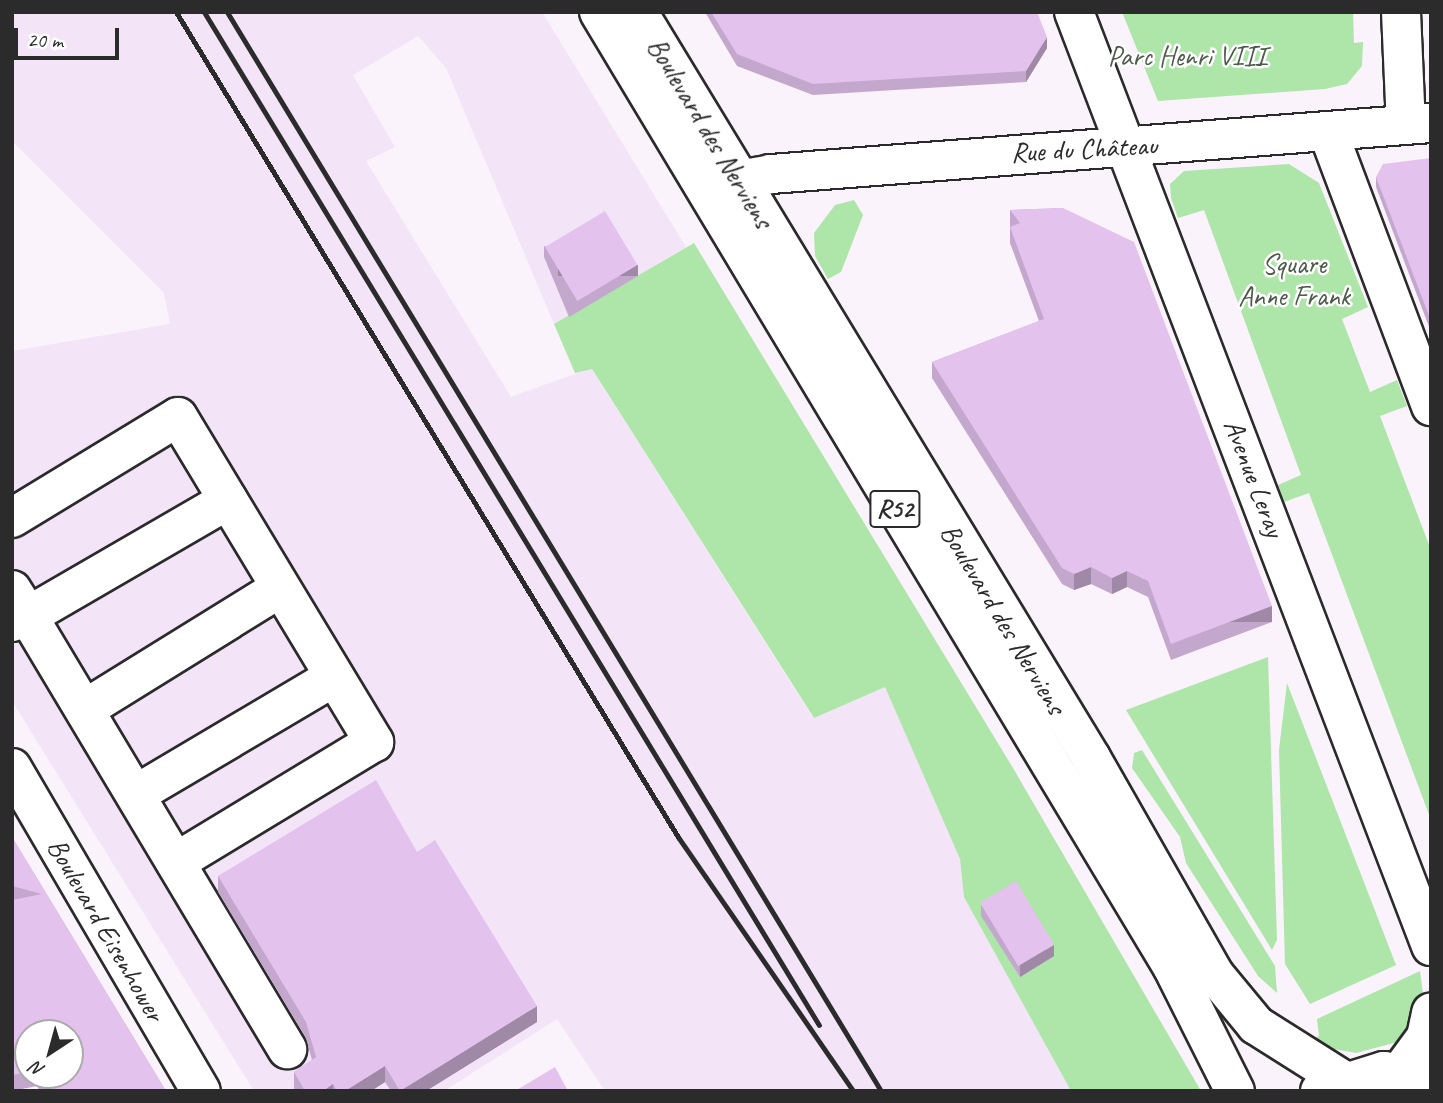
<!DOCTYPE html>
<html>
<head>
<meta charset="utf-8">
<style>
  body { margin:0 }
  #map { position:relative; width:1443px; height:1103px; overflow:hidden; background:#faf3fc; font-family:Caveat,sans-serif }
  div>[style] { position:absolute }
  .built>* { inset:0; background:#f3e4f8 }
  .green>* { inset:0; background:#aee5a8 }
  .roads { filter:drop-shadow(2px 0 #2b2b2b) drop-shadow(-2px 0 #2b2b2b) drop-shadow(0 2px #2b2b2b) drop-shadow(0 -2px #2b2b2b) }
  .minor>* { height:38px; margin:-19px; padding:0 19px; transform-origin:19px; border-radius:19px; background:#fff }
  .major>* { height:38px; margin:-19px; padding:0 19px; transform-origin:19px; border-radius:19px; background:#fff }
  .rail>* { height:5px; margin:-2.5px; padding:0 2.5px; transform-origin:2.5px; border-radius:2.5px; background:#2b2b2b }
  .wall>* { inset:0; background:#c4a7cd }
  .shaded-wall>* { inset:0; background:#a088a7; transform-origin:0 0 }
  .building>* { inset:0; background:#e4c2ee; transform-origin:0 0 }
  span { translate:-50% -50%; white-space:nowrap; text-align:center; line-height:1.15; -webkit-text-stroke:5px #fff; paint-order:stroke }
  .shield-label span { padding:2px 5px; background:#fff; border:2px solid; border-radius:5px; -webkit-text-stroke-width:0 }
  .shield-label { font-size:26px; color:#2b2b2b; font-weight:700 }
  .park-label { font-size:28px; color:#4c5a4a }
  .street-label { font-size:28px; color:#2b2b2b }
  .frame { position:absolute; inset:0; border:14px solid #2b2b2b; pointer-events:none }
  .north { position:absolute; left:14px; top:1019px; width:70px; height:70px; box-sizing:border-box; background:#fff; border:2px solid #aaa; border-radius:50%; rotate:216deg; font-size:19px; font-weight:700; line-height:28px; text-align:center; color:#2b2b2b }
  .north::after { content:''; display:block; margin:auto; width:24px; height:32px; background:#2b2b2b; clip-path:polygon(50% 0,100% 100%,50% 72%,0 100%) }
  .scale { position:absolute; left:14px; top:28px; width:105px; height:32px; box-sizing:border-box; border:4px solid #2b2b2b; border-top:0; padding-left:9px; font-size:21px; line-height:24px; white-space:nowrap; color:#2b2b2b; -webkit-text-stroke:5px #fff; paint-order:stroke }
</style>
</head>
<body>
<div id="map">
  <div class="built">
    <i style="clip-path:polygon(12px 12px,542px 12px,686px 247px,554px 324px,446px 68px,418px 36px,353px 75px,395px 147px,366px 161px,511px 397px,591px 368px,813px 718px,885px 687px,960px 859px,964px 897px,1071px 1091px,605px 1091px,557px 1019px,444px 1091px,254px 1091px,12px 701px,12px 351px,170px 324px,164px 293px,12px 141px)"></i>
  </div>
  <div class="green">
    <i style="clip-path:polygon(1122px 12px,1353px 12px,1354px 43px,1363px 42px,1362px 66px,1347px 84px,1325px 89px,1158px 101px)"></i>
    <i style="clip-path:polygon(1289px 164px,1319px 183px,1368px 307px,1342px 319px,1370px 392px,1397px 380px,1407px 406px,1380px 416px,1431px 550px,1431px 820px,1309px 493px,1284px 502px,1278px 485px,1301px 475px,1204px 210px,1178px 218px,1171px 198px,1170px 184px,1184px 171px)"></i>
    <i style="clip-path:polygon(854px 200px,863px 215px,841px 272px,828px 279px,815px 256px,814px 233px,835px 205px)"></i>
    <i style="clip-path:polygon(694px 243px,1013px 768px,1201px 1091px,1071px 1091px,964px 897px,960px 859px,885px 687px,814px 718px,592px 369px,575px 373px,554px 324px)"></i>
    <i style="clip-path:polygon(1268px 657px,1277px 940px,1272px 950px,1126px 710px)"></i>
    <i style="clip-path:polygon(1287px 683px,1396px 965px,1310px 1004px,1285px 964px,1279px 750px)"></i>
    <i style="clip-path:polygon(1142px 750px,1275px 966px,1277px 993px,1258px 976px,1186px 863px,1180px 837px,1132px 768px,1134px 753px)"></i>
    <i style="clip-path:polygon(1420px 971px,1425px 1009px,1405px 1040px,1356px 1053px,1306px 1044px,1319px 1036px,1317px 1019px)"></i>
  </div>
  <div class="roads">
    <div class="minor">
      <i style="left:1074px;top:12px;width:1000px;rotate:69.08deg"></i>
      <i style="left:1401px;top:12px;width:113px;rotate:87.5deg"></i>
      <i style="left:1328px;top:132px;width:293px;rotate:69.4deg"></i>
      <i style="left:711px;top:195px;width:31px;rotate:-29deg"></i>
      <i style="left:738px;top:180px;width:34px;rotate:-10deg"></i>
      <i style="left:771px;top:174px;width:662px;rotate:-4.42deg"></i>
      <i style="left:12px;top:518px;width:194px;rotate:-31.3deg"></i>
      <i style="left:178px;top:417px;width:380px;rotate:58.9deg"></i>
      <i style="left:374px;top:742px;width:232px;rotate:148.8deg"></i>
      <i style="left:12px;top:590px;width:31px;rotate:58deg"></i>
      <i style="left:28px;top:616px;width:231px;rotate:-30.1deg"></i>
      <i style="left:12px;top:622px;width:17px;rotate:-21deg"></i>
      <i style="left:28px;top:616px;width:505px;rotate:59.11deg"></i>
      <i style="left:85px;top:709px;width:229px;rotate:-31.8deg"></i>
      <i style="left:12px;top:768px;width:374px;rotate:59.7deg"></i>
      <i style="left:138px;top:793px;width:228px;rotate:-30.6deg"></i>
      <i style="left:1401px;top:1071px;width:42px;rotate:-53.7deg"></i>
      <i style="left:1426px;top:1037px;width:25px;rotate:-78deg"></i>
    </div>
    <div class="major">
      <i style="left:599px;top:12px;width:1113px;rotate:59.01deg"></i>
      <i style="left:1172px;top:966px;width:140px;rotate:63.3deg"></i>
      <i style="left:638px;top:12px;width:873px;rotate:58.73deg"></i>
      <i style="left:1091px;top:758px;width:249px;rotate:60.3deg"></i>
      <i style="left:1214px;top:974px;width:66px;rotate:50.5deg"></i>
      <i style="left:1256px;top:1025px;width:103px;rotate:32.3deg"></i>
      <i style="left:1320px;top:1091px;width:67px;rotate:-17.4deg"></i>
      <i style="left:1384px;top:1071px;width:48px;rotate:8.5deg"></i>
    </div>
  </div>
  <div class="rail">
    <i style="left:176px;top:12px;width:966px;rotate:58.68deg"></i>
    <i style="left:678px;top:837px;width:308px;rotate:55.4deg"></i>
    <i style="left:204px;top:12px;width:1185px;rotate:58.74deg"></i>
    <i style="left:227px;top:12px;width:1262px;rotate:58.78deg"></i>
  </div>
  <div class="wall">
    <i style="clip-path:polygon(705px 12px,1037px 12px,1047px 48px,1026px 82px,813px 95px,737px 66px)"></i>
    <i style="clip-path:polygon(1431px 158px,1431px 332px,1376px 187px,1376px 177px)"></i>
    <i style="clip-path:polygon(1063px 208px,1272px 622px,1171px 660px,1148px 597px,1127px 587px,1112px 594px,1091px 584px,1074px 590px,1062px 584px,932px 378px,932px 362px,1039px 321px,1010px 243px,1010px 210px)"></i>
    <i style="clip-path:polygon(544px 246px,638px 276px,569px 317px,544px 257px)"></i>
    <i style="clip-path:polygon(evenodd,12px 837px,166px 1091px,40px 1091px,37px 1086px,12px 1091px,12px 837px,28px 1033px,70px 1075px,28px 1075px,28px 1033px)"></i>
    <i style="clip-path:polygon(417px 852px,537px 1022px,426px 1091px,391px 1091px,385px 1082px,371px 1091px,295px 1091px,294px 1088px,294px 1072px,312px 1060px,306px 1038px,218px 892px,218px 876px)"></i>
    <i style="clip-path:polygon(981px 905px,1054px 956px,1020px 977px,981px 916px)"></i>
  </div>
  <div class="shaded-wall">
    <i style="clip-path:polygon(1047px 37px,1047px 48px,1026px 82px,1026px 71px)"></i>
    <i style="left:638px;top:265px;width:11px;height:80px;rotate:90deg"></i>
    <i style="clip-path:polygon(1091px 567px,1091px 584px,1074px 590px,1074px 574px)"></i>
    <i style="clip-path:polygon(1127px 571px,1127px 587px,1112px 594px,1112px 578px)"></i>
    <i style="left:1272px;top:606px;width:16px;height:108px;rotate:90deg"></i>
    <i style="clip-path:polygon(1054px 945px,1054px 956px,1020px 977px,1020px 965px)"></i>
    <i style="clip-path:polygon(537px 1006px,537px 1022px,426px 1091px,400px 1091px)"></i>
    <i style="clip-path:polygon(385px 1066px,385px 1082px,371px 1091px,345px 1091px)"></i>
    <i style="clip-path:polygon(333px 1084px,333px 1091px,323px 1091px)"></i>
  </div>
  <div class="building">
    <i style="clip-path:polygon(711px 12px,1037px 12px,1047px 37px,1026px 71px,813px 84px,737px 54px)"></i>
    <i style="clip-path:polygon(1431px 158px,1431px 321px,1376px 177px,1383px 164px)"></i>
    <i style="clip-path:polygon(1063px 208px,1134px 242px,1272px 606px,1171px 644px,1148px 581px,1127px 571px,1112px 578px,1091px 567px,1074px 574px,1062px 568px,932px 362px,1044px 319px,1010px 227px,1020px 223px,1010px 210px)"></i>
    <i style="left:605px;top:211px;width:63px;height:70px;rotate:59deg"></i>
    <i style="clip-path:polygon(376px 780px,417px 852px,435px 840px,537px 1006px,400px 1091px,385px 1066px,345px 1091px,337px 1091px,333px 1084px,323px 1091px,305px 1091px,294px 1072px,316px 1057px,306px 1022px,218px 876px)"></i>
    <i style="clip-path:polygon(12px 837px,166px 1091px,51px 1091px,40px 1075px,70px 1075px,70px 1033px,28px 1033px,28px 1072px,12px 1075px,12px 900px,42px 894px,12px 886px)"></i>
    <i style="left:1016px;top:881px;width:74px;height:42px;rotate:59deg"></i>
    <i style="clip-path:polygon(555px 1067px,568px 1091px,515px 1091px)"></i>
  </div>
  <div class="shield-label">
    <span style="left:895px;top:509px">R52</span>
  </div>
  <div class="park-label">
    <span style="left:1187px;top:56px">Parc Henri VIII</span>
    <span style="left:1294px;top:280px">Square<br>Anne Frank</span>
  </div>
  <div class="street-label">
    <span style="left:710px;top:133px;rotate:59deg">Boulevard des Nerviens</span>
    <span style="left:1084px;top:149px;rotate:-3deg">Rue du Château</span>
    <span style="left:1254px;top:478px;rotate:69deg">Avenue Leray</span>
    <span style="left:1003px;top:619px;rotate:59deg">Boulevard des Nerviens</span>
    <span style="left:106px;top:930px;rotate:60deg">Boulevard Eisenhower</span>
  </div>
  <div class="frame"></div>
  <div class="north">N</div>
  <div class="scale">20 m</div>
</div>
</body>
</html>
